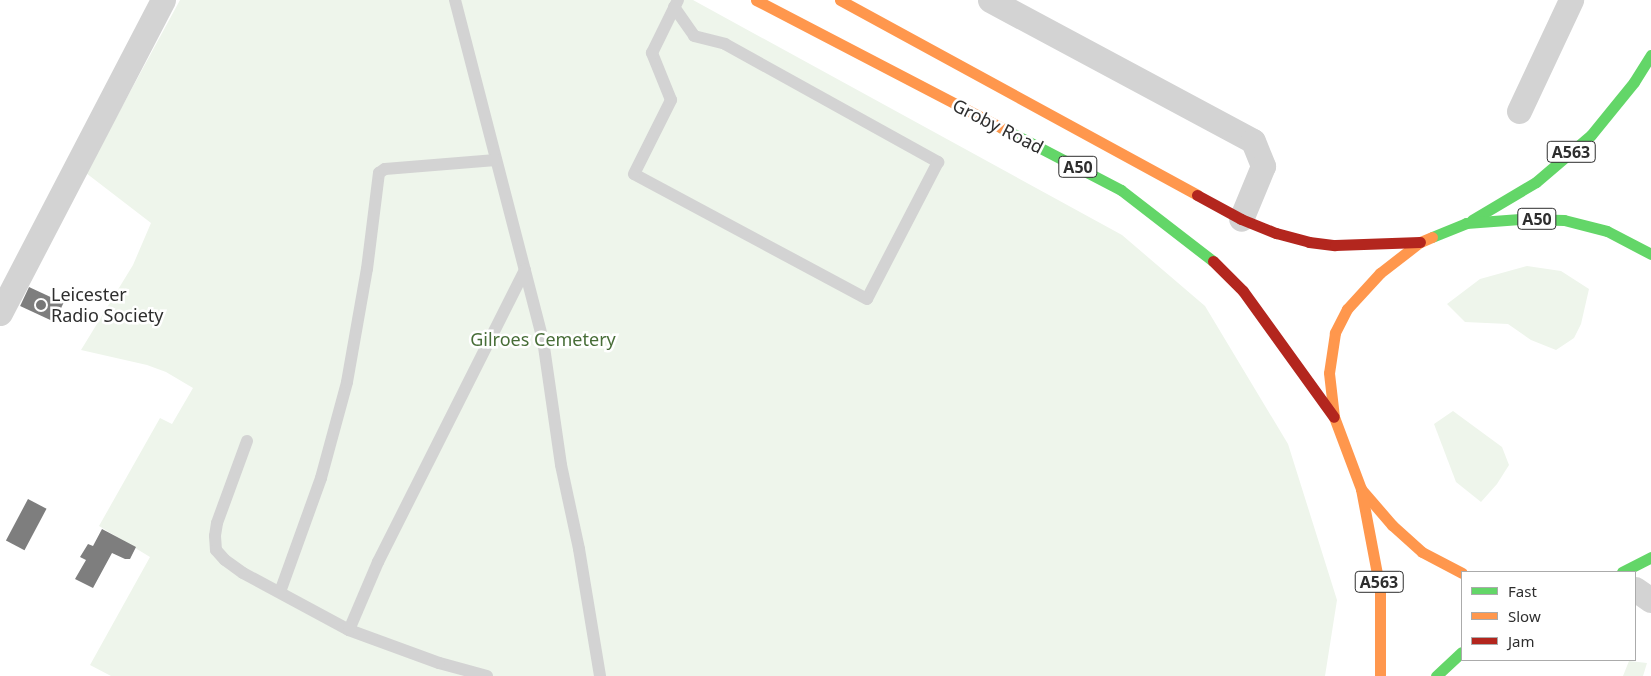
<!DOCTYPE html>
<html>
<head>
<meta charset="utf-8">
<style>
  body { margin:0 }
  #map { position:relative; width:1651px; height:676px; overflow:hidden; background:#fff; font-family:"Noto Sans",sans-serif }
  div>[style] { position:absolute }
  .green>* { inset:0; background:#eef5eb }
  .building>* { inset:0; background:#7e7e7e; transform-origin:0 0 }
  .lane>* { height:12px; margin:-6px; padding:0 6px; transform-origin:6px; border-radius:6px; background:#d3d3d3 }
  .street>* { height:25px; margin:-12.5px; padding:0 12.5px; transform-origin:12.5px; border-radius:12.5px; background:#d3d3d3 }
  .fast>* { height:11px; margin:-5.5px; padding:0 5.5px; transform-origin:5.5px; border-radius:5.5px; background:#63d668 }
  .slow>* { height:11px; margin:-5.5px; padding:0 5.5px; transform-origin:5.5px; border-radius:5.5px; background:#ff974d }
  .jam>* { height:11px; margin:-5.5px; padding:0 5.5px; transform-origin:5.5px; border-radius:5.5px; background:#b3261e }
  .dots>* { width:14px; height:14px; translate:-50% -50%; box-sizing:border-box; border:2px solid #fff; border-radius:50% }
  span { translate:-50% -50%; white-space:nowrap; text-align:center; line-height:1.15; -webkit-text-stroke:5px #fff; paint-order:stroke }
  .shield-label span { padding:1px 4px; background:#fff; border:1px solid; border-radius:4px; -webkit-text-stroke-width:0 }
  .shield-label { font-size:16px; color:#2e2e2e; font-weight:700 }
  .street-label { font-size:18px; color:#2e2e2e }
  .poi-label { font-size:18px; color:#2e2e2e }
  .left { translate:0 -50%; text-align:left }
  .park-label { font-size:18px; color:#476d37 }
  .legend { position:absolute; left:1461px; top:571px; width:175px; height:90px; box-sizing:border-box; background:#fff; border:1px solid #ababab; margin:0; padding:6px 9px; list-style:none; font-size:15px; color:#2e2e2e }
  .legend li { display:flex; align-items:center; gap:10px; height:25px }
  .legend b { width:25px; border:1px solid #ababab }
</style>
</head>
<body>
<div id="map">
  <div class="green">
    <i style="clip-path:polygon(180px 0,693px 0,1122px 235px,1205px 306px,1288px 444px,1337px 600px,1325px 676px,111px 676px,90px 665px,150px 557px,99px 526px,160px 418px,172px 424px,193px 388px,166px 372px,147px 365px,81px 350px,133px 265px,151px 223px,86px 173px)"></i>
    <i style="clip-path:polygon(1527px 266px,1561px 271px,1589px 289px,1581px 324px,1574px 338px,1556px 350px,1531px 340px,1508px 324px,1465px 322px,1447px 304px,1480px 279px)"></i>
    <i style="clip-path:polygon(1453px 411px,1502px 447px,1509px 465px,1497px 484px,1481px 502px,1456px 482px,1434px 424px)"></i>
    <i style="clip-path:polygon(1629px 661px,1647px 663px,1643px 676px,1623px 676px)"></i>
  </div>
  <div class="building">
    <i style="left:29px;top:287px;width:38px;height:21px;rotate:25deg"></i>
    <i style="left:28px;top:499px;width:21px;height:47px;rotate:28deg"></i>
    <i style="clip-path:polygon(102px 529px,136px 547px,130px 559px,125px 559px,112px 553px,93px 588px,75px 579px,86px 560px,80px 557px,88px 544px,93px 546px)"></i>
  </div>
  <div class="lane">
    <i style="left:455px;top:0;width:351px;rotate:75.5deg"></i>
    <i style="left:543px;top:340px;width:126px;rotate:81.8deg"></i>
    <i style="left:561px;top:465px;width:86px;rotate:77.9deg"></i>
    <i style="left:579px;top:549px;width:129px;rotate:80.6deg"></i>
    <i style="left:674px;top:7px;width:35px;rotate:55deg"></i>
    <i style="left:694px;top:36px;width:32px;rotate:14deg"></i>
    <i style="left:725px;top:44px;width:244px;rotate:29deg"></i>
    <i style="left:938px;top:162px;width:154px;rotate:117.4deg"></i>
    <i style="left:867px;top:299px;width:264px;rotate:-151.8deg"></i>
    <i style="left:634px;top:174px;width:83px;rotate:-63.4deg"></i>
    <i style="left:671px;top:100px;width:51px;rotate:-112deg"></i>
    <i style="left:652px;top:53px;width:59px;rotate:-63.9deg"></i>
    <i style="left:247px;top:441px;width:87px;rotate:110.1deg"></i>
    <i style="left:217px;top:523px;width:13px;rotate:99deg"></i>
    <i style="left:215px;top:536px;width:14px;rotate:86deg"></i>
    <i style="left:216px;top:550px;width:13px;rotate:48deg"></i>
    <i style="left:225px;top:560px;width:22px;rotate:36deg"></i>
    <i style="left:243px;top:573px;width:120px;rotate:28.3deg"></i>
    <i style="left:280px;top:592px;width:121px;rotate:-70.2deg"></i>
    <i style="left:321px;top:478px;width:99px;rotate:-74.8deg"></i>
    <i style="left:347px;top:382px;width:115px;rotate:-80deg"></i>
    <i style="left:367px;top:269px;width:97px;rotate:-82.9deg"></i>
    <i style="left:379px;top:173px;width:7px;rotate:-34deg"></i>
    <i style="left:385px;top:169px;width:111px;rotate:-4.6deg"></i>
    <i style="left:487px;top:676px;width:50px;rotate:-164.8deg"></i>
    <i style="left:439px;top:663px;width:96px;rotate:-159.9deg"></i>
    <i style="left:349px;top:630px;width:74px;rotate:-66.9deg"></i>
    <i style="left:378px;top:562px;width:327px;rotate:-63.3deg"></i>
  </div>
  <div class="street">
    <i style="left:990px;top:0;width:298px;rotate:28.2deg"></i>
    <i style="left:1253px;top:141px;width:27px;rotate:68deg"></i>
    <i style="left:1263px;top:166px;width:57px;rotate:112.5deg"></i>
    <i style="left:1519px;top:111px;width:123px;rotate:-64.9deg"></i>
    <i style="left:0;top:313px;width:353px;rotate:-62.5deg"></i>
    <i style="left:1635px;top:589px;width:19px;rotate:35deg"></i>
  </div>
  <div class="fast">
    <i style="left:1002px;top:128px;width:134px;rotate:27.5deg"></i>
    <i style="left:1121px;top:190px;width:116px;rotate:37.7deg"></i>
    <i style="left:1472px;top:220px;width:74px;rotate:-30.7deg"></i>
    <i style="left:1536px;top:182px;width:72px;rotate:-40.5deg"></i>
    <i style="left:1591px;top:135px;width:68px;rotate:-50.9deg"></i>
    <i style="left:1634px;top:82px;width:32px;rotate:-58deg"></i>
    <i style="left:1432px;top:237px;width:37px;rotate:-22deg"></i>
    <i style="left:1466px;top:223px;width:54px;rotate:-4.2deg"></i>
    <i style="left:1520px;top:219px;width:44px;rotate:1.3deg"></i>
    <i style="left:1564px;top:220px;width:44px;rotate:14.3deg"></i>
    <i style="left:1607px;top:231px;width:50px;rotate:27.6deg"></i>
    <i style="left:1622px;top:572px;width:33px;rotate:-27deg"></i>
    <i style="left:1436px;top:676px;width:35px;rotate:-43deg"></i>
  </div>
  <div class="slow">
    <i style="left:756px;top:0;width:277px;rotate:27.5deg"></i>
    <i style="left:840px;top:0;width:407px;rotate:28.6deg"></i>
    <i style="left:1432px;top:237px;width:13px;rotate:157deg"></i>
    <i style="left:1420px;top:242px;width:51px;rotate:142.2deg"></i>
    <i style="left:1380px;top:273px;width:49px;rotate:132.5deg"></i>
    <i style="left:1347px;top:309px;width:27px;rotate:117deg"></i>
    <i style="left:1335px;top:333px;width:40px;rotate:98.5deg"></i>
    <i style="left:1329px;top:373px;width:44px;rotate:83.5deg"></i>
    <i style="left:1334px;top:417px;width:77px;rotate:69.4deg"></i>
    <i style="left:1361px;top:489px;width:48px;rotate:49.3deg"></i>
    <i style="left:1392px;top:525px;width:40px;rotate:42deg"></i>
    <i style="left:1422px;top:552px;width:45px;rotate:27.7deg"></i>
    <i style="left:1361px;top:489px;width:103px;rotate:79.3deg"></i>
    <i style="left:1380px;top:590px;width:86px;rotate:90deg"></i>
  </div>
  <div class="jam">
    <i style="left:1197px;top:195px;width:50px;rotate:28.6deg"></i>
    <i style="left:1241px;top:219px;width:38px;rotate:22deg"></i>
    <i style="left:1276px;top:233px;width:34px;rotate:15deg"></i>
    <i style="left:1309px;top:242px;width:26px;rotate:7deg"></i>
    <i style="left:1335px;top:245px;width:85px;rotate:-2deg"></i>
    <i style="left:1213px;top:261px;width:42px;rotate:45deg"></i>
    <i style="left:1243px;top:291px;width:155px;rotate:54.2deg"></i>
  </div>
  <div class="dots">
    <i style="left:41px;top:305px;background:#777"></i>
  </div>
  <div class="shield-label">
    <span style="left:1571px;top:152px">A563</span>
    <span style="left:1078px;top:167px">A50</span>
    <span style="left:1537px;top:219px">A50</span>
    <span style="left:1379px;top:582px">A563</span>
  </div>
  <div class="street-label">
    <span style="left:998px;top:126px;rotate:27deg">Groby Road</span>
  </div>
  <div class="poi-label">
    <span class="left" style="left:51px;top:305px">Leicester<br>Radio Society</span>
  </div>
  <div class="park-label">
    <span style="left:543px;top:339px">Gilroes Cemetery</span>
  </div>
  <ul class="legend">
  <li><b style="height:6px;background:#63d668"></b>Fast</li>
  <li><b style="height:6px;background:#ff974d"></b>Slow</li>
  <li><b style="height:6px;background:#b3261e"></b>Jam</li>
  </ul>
</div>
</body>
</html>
